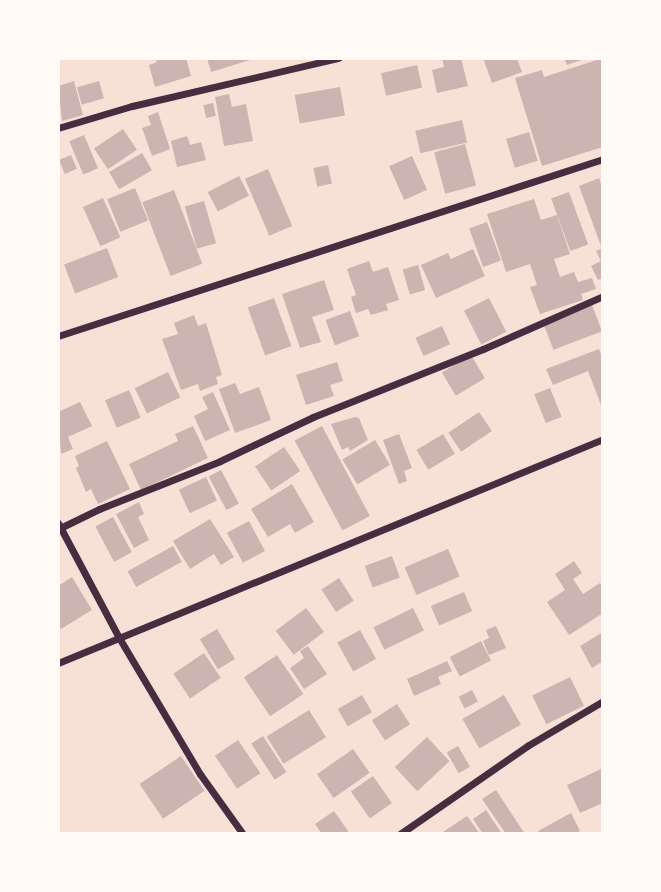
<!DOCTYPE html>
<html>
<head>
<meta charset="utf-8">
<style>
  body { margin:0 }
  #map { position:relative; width:661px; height:892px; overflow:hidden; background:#f7e1d7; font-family:"Public Sans",sans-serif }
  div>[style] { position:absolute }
  .building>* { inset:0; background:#ccb4b1; transform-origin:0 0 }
  .minor>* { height:7px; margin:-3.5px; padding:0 3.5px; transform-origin:3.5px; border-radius:3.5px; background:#4a2c40 }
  span { translate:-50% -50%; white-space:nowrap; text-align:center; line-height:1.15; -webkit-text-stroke:5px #fffaf5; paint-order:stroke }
  .frame { position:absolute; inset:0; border:60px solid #fffaf5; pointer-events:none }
</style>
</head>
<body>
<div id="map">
  <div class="building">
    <i style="clip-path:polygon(155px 58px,186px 58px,191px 76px,155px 87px,149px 65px,157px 62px)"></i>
    <i style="clip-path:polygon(207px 58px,257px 58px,211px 72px)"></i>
    <i style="clip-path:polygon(442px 58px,461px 58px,468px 86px,437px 93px,432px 70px,444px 67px)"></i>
    <i style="clip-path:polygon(483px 58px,517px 58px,522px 72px,492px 83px)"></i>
    <i style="clip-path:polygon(564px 58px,587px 58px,567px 65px)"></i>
    <i style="clip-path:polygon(603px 58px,603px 147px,542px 166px,515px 78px,542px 70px,544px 77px)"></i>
    <i style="left:417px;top:65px;width:23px;height:37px;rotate:77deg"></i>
    <i style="clip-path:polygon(74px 81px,83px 115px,62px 121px,58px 86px)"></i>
    <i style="left:99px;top:81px;width:18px;height:23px;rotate:74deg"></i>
    <i style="left:340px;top:87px;width:29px;height:46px;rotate:80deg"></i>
    <i style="clip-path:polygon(229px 94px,232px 107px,246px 104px,253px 141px,224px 146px,215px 97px)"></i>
    <i style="left:213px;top:103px;width:13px;height:10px;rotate:77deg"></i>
    <i style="clip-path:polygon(158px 112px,170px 149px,152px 156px,142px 128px,151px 125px,148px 116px)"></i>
    <i style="left:462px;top:120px;width:23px;height:48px;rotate:77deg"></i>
    <i style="left:123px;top:129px;width:25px;height:35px;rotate:56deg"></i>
    <i style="left:529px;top:132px;width:30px;height:24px;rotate:73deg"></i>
    <i style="left:84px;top:135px;width:36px;height:16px;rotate:67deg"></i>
    <i style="clip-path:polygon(187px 136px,190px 145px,201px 142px,206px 160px,177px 167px,171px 141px)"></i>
    <i style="left:465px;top:144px;width:43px;height:32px;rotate:75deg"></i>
    <i style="left:142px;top:153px;width:20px;height:38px;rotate:60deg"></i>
    <i style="left:71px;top:155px;width:15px;height:13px;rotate:67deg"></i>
    <i style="left:412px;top:156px;width:37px;height:25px;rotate:66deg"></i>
    <i style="left:328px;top:165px;width:19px;height:15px;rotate:78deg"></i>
    <i style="left:268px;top:169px;width:62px;height:25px;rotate:67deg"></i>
    <i style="left:239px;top:176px;width:22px;height:35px;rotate:63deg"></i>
    <i style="clip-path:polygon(599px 178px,603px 190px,603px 245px,601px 246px,579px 186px)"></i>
    <i style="left:135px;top:188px;width:35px;height:30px;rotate:68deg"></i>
    <i style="left:174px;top:190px;width:79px;height:34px;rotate:69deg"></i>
    <i style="left:569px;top:192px;width:56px;height:19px;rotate:70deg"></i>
    <i style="left:103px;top:198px;width:43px;height:22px;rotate:66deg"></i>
    <i style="clip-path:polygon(534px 199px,541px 220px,557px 215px,570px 254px,554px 259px,560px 277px,574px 272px,578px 282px,592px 278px,596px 289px,581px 294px,583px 300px,540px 314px,530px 287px,537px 285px,530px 264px,506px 272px,487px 214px)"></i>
    <i style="left:204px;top:201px;width:44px;height:20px;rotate:74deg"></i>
    <i style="left:487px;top:222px;width:41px;height:19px;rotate:70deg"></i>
    <i style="left:107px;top:248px;width:31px;height:46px;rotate:69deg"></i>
    <i style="clip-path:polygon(603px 248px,603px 278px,598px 280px,591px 266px,601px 261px,596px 251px)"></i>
    <i style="clip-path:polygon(473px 249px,485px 276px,436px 298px,421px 265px,448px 253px,451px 259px)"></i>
    <i style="clip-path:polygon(369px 261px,373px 272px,388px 267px,399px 300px,386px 304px,388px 310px,371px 315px,368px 309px,356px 313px,351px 297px,356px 295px,347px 269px)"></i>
    <i style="left:418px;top:265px;width:26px;height:16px;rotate:74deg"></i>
    <i style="clip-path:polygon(324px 280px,334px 310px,312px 317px,321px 342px,300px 348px,282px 294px)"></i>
    <i style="left:274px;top:298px;width:51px;height:28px;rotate:70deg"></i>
    <i style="left:489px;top:298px;width:38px;height:28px;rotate:63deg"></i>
    <i style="left:592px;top:305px;width:28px;height:52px;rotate:69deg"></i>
    <i style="left:350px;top:311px;width:27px;height:26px;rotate:70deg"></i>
    <i style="clip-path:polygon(194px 315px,198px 326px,206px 323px,222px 375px,216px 377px,218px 384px,200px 391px,198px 384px,181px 390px,162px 339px,178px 334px,174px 323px)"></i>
    <i style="left:442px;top:326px;width:20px;height:29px;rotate:66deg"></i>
    <i style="clip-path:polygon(599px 349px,603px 361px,603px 404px,601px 405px,588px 371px,553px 385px,546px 369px)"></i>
    <i style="left:471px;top:355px;width:27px;height:34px;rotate:59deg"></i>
    <i style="clip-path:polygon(337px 362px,343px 381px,330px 385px,334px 396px,306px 405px,296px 375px)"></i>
    <i style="left:168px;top:372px;width:28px;height:37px;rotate:64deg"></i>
    <i style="clip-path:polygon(235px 383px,240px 394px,259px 387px,271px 420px,235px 433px,219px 389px)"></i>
    <i style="left:550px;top:388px;width:31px;height:17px;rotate:68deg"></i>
    <i style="left:129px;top:390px;width:30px;height:26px;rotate:67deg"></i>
    <i style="clip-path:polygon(213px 392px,230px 430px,205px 441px,194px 416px,208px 409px,202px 397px)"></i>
    <i style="clip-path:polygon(80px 402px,92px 426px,68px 437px,73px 449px,61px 454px,58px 412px)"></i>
    <i style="left:479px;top:412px;width:23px;height:37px;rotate:56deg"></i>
    <i style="clip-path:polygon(355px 417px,359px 418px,368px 440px,350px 451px,348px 447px,342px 450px,331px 424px)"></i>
    <i style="clip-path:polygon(193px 426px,208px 458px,141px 490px,129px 464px,178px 441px,175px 434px)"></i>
    <i style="left:322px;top:426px;width:102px;height:31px;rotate:62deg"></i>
    <i style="clip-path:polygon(399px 434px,412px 468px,404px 471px,407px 481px,399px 484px,383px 440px)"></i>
    <i style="left:443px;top:434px;width:23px;height:31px;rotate:59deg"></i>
    <i style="left:375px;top:440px;width:29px;height:38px;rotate:59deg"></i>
    <i style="clip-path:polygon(107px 441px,130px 489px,98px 504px,91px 489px,86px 492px,76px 468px,79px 466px,75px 456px)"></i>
    <i style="left:284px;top:447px;width:29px;height:35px;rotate:56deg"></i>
    <i style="left:221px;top:470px;width:38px;height:14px;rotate:62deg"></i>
    <i style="left:206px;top:477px;width:26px;height:30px;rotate:65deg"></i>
    <i style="clip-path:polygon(292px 484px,314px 522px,295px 533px,290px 524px,268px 537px,251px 509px)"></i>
    <i style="clip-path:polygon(139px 502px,144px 514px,138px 517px,149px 540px,134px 548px,116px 514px)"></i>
    <i style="left:113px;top:517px;width:40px;height:20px;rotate:62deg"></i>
    <i style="clip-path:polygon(210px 519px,234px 557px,221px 565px,214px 554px,190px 569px,173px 541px)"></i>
    <i style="left:249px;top:521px;width:34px;height:25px;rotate:62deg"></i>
    <i style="left:173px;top:546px;width:18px;height:52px;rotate:61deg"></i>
    <i style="left:448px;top:549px;width:30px;height:47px;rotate:67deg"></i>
    <i style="left:392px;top:556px;width:23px;height:29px;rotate:70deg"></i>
    <i style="clip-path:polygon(574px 561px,582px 573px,573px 579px,583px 594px,600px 583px,603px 587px,603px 613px,569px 635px,547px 602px,565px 590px,555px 574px)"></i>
    <i style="clip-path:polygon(72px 577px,92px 610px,61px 629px,58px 625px,58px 586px)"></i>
    <i style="left:339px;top:578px;width:27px;height:21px;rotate:57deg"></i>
    <i style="left:464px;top:592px;width:21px;height:36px;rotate:67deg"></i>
    <i style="left:306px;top:608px;width:30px;height:38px;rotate:53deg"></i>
    <i style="left:413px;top:608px;width:25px;height:44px;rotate:64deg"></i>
    <i style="clip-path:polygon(496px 626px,506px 648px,489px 655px,483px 641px,489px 638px,486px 630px)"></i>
    <i style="left:217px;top:629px;width:35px;height:20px;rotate:59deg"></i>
    <i style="left:360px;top:630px;width:33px;height:26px;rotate:61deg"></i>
    <i style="clip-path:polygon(603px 632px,603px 661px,592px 668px,580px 646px)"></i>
    <i style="left:481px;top:641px;width:22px;height:35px;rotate:63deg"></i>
    <i style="clip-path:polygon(308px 646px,327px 674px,304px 689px,290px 668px,304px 658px,300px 651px)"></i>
    <i style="left:204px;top:653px;width:30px;height:37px;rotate:56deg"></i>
    <i style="left:277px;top:655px;width:47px;height:40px;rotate:56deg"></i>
    <i style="clip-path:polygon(447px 661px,452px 671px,438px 677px,441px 684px,414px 696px,407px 679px)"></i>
    <i style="left:570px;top:677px;width:32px;height:42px;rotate:64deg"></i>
    <i style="left:472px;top:690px;width:13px;height:15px;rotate:63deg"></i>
    <i style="left:362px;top:695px;width:20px;height:28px;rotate:60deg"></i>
    <i style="left:504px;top:695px;width:34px;height:48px;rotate:60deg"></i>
    <i style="left:397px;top:704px;width:24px;height:30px;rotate:57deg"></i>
    <i style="left:309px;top:710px;width:32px;height:50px;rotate:58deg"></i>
    <i style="left:263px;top:736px;width:43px;height:14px;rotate:57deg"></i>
    <i style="left:427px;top:737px;width:33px;height:44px;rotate:47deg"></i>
    <i style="left:238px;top:740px;width:40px;height:28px;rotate:56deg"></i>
    <i style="left:458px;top:746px;width:24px;height:13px;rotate:60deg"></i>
    <i style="left:353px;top:749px;width:29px;height:44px;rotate:55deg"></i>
    <i style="left:181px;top:756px;width:42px;height:50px;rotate:56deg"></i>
    <i style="clip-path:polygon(603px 768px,603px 803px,580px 813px,567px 785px)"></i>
    <i style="left:373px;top:776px;width:33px;height:27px;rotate:55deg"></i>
    <i style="clip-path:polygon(496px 790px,525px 834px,506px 834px,482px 799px)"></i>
    <i style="clip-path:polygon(486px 810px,502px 834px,483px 834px,473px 819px)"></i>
    <i style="clip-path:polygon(334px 811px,350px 834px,322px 834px,315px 824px)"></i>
    <i style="clip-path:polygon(571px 813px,580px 831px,574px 834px,540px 834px,538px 831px)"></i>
    <i style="clip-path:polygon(467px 816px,480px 834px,440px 834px)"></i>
  </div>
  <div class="minor">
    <i style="left:58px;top:128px;width:77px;rotate:-16.6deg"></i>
    <i style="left:132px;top:106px;width:212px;rotate:-13.1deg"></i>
    <i style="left:58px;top:336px;width:573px;rotate:-17.99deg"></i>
    <i style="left:58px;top:523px;width:128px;rotate:62deg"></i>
    <i style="left:118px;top:636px;width:161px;rotate:59.3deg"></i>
    <i style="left:200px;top:774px;width:74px;rotate:54.4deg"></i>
    <i style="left:58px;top:529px;width:46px;rotate:-26deg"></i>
    <i style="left:99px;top:509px;width:130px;rotate:-21.6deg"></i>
    <i style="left:220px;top:461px;width:103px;rotate:-25.3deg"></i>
    <i style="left:313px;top:417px;width:183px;rotate:-21.8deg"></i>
    <i style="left:483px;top:349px;width:131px;rotate:-23.8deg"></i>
    <i style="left:58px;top:663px;width:589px;rotate:-22.34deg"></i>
    <i style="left:400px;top:834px;width:155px;rotate:-34.7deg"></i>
    <i style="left:527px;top:746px;width:88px;rotate:-30.6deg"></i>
  </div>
  <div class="frame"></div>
</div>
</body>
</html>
